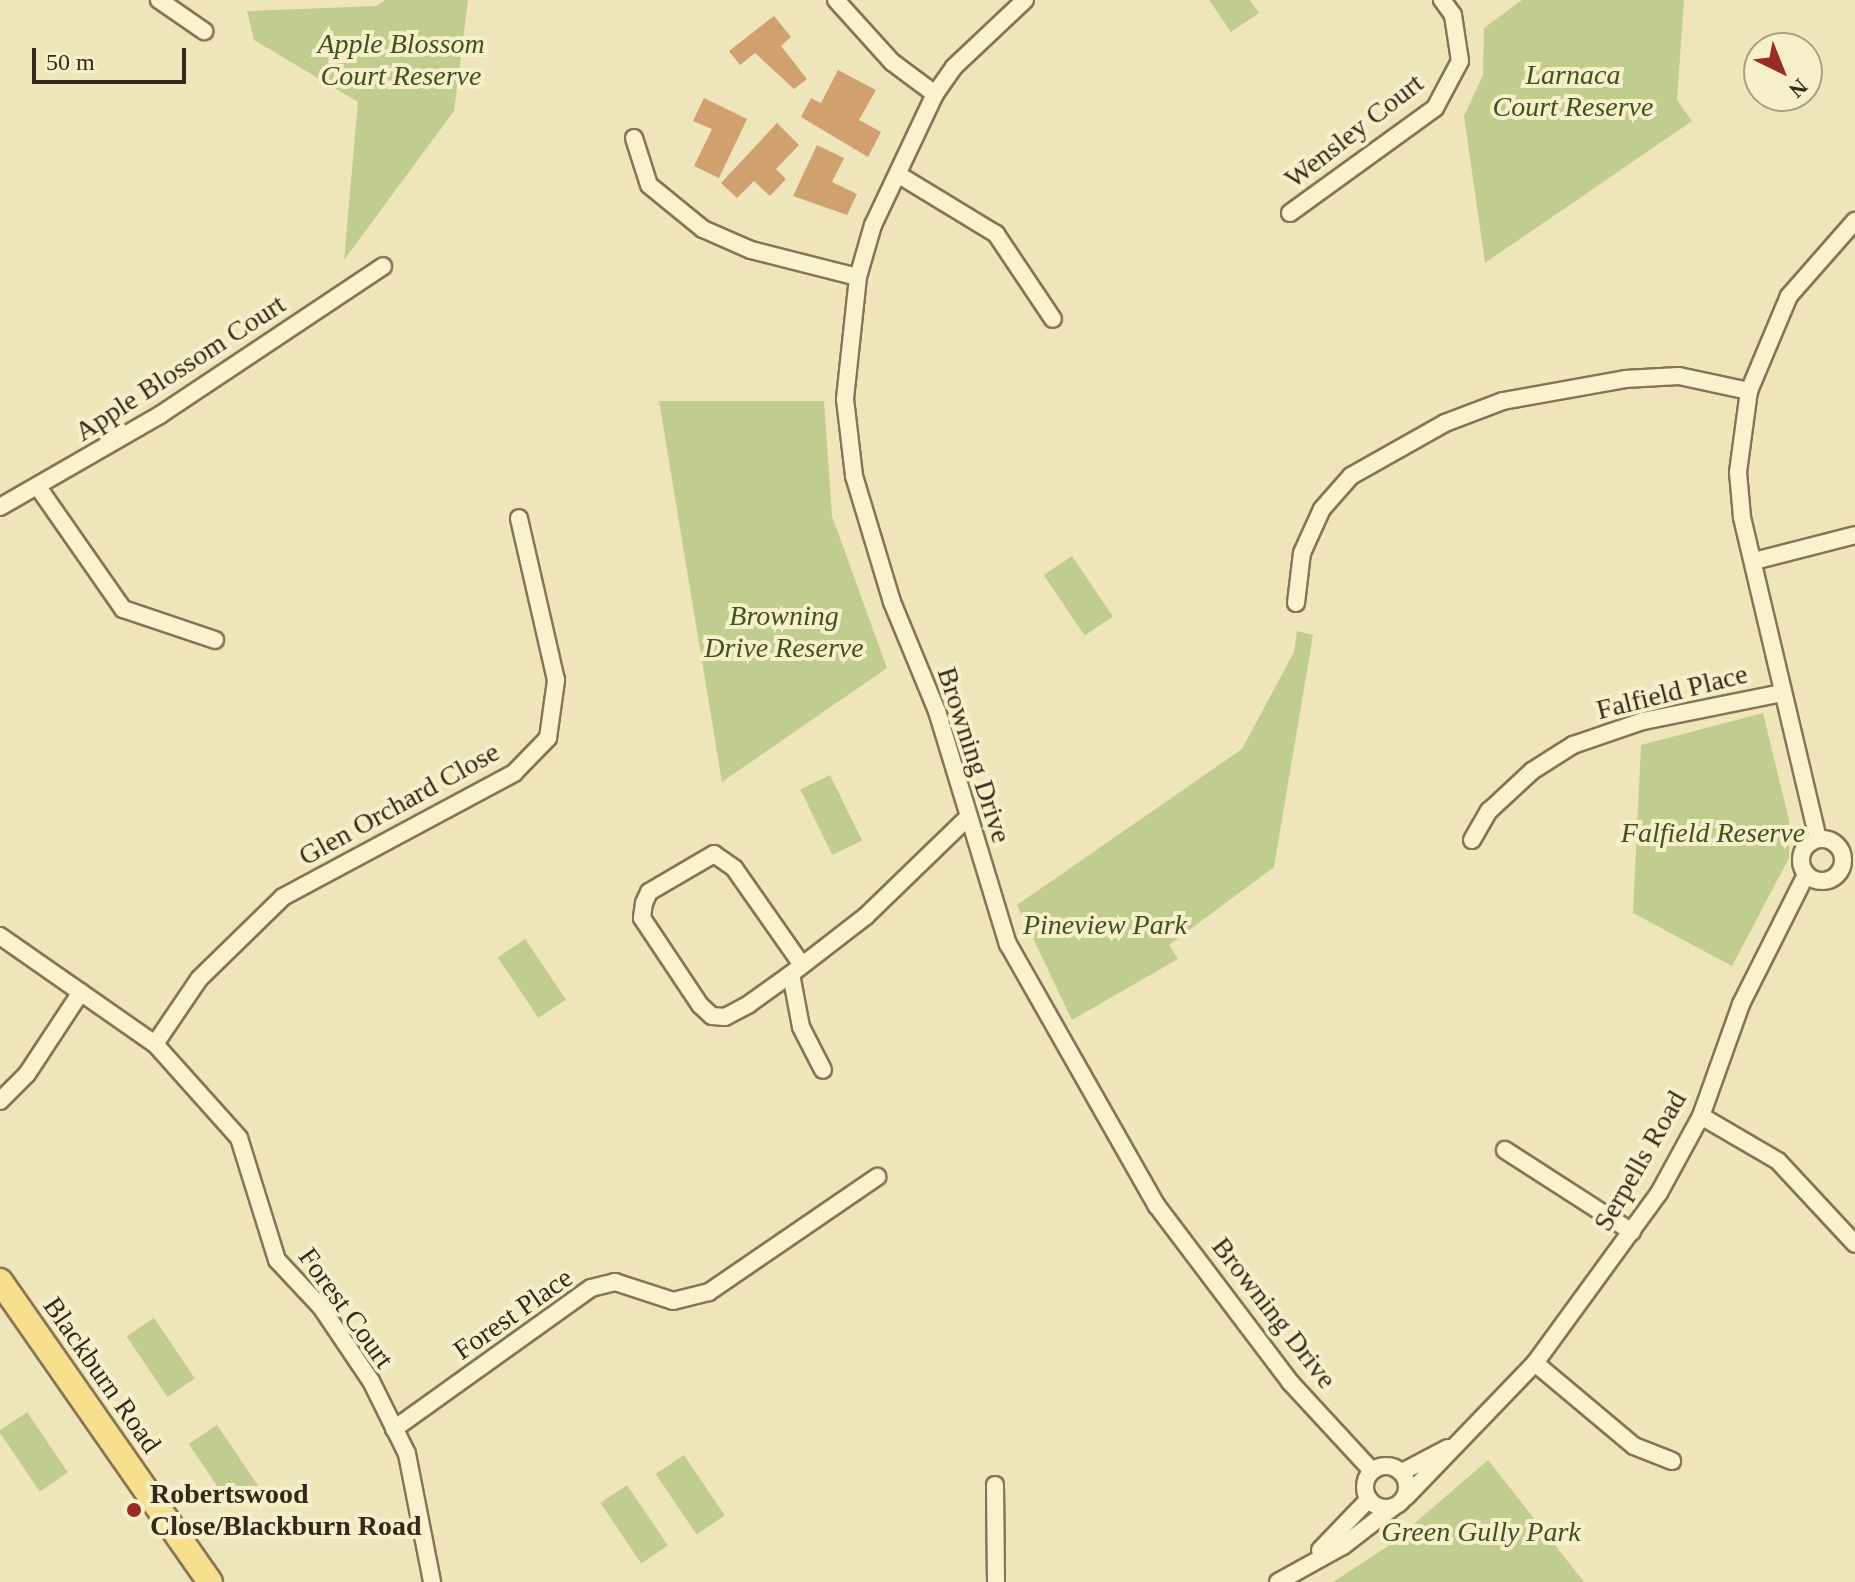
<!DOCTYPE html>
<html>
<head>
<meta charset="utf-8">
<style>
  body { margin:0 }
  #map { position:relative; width:1855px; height:1582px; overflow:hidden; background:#efe5ba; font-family:"Times New Roman",serif }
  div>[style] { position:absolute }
  .green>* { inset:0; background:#c0cd8e; transform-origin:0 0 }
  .building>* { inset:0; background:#d0a06e }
  .roads { filter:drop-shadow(2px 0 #877454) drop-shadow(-2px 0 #877454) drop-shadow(0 2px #877454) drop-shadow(0 -2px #877454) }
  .street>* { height:16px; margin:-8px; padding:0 8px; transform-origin:8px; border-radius:8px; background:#faf1cd }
  .street>.ring { margin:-8px; padding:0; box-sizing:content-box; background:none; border:16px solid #faf1cd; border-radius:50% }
  .primary>* { height:24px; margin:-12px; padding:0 12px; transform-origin:12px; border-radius:12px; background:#f6e08e }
  .dots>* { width:22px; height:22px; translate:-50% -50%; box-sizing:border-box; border:4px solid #f7eeca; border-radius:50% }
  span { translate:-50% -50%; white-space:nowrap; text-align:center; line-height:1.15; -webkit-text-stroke:8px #f7eeca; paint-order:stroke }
  .park-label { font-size:28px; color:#40521f; font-style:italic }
  .street-label { font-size:28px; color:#35291a }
  .poi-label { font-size:28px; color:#35291a; font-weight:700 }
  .left { translate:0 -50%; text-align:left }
  .north { position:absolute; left:1743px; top:32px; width:80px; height:80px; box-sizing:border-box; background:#f7eeca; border:2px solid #a99f84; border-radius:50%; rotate:137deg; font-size:22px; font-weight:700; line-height:32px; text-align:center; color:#35291a }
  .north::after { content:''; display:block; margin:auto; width:28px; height:36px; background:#982c21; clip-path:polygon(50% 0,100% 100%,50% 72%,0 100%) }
  .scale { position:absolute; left:32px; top:48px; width:154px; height:36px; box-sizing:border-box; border:4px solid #35291a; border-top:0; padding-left:10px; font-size:24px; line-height:28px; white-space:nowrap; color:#35291a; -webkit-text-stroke:6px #f7eeca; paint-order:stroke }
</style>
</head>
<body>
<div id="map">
  <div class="green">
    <i style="clip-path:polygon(385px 0,468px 0,454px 111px,344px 260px,358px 102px,254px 40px,247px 11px,376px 6px)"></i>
    <i style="clip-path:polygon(1209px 0,1250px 0,1259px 13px,1231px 32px)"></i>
    <i style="clip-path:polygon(1522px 0,1684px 0,1677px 100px,1692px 121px,1485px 263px,1464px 116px,1483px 75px,1484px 28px)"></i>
    <i style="clip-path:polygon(659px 401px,824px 401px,832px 516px,887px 668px,722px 782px)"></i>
    <i style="left:1072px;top:556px;width:73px;height:34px;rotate:56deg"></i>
    <i style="clip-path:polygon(1297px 631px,1313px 635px,1274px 867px,1169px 945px,1178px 959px,1072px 1020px,1017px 905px,1242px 749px,1294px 652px)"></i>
    <i style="clip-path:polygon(1763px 713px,1789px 820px,1789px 858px,1732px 966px,1633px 913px,1641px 745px)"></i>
    <i style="left:830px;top:775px;width:73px;height:33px;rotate:64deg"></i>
    <i style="left:525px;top:939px;width:73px;height:33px;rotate:56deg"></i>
    <i style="left:154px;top:1318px;width:73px;height:33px;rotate:56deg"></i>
    <i style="left:27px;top:1412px;width:73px;height:34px;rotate:56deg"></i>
    <i style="left:217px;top:1425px;width:73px;height:34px;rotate:56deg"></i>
    <i style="left:684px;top:1455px;width:73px;height:34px;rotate:56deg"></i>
    <i style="clip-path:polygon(1488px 1460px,1584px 1582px,1333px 1582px,1387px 1547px)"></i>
    <i style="left:627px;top:1485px;width:73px;height:32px;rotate:56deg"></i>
  </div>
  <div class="building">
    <i style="clip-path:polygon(774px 16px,791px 37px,781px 46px,807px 79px,794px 89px,755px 53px,740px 65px,729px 51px)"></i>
    <i style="clip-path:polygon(838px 70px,876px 90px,859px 120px,881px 132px,868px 157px,801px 117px,811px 98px,821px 103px)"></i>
    <i style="clip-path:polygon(704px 98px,747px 119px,719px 178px,694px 166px,712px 129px,693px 121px)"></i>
    <i style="clip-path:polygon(777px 123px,799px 145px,776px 169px,786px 179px,770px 196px,754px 181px,737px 198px,721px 183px)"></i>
    <i style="clip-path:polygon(817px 145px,844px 158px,832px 182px,857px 194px,847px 215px,793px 196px)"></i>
  </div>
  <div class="roads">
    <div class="street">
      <i style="left:159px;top:0;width:55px;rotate:34.6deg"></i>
      <i style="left:836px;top:0;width:84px;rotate:47.9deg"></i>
      <i style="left:892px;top:62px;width:54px;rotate:36.7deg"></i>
      <i style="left:1025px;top:0;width:98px;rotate:136.7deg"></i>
      <i style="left:954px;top:67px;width:33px;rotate:125deg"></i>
      <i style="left:935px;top:94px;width:145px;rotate:115.3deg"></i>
      <i style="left:873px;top:225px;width:54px;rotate:106.1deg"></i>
      <i style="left:858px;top:277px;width:123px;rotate:96.1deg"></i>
      <i style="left:845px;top:399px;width:78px;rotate:83.3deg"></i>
      <i style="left:854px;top:476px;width:132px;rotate:73.2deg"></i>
      <i style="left:892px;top:602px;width:118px;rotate:67.6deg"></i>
      <i style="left:937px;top:711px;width:244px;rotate:73.1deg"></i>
      <i style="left:1008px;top:944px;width:301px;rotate:60.4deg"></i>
      <i style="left:1157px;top:1206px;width:221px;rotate:52.9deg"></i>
      <i style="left:1290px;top:1382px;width:121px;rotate:47.3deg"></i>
      <i style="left:634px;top:138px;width:49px;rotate:72.3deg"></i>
      <i style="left:649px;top:185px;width:70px;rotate:39.2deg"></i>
      <i style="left:703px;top:229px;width:52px;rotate:23.6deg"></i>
      <i style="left:751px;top:250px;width:110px;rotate:14.2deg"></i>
      <i style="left:899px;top:175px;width:114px;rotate:31.3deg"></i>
      <i style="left:996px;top:234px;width:102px;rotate:56.2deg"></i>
      <i style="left:1290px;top:213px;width:179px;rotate:-35.9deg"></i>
      <i style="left:1435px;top:108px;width:53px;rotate:-62deg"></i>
      <i style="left:1460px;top:61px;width:47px;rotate:-98.7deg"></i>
      <i style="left:1453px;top:15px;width:19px;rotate:-126deg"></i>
      <i style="left:38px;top:487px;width:149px;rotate:55.1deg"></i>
      <i style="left:123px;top:609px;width:97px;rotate:18.6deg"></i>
      <i style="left:0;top:507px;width:185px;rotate:-29.9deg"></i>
      <i style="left:160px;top:415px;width:268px;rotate:-33.7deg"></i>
      <i style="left:1754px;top:561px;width:104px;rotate:-14.4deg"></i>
      <i style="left:1296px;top:603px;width:50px;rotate:-83.2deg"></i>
      <i style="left:1302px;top:553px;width:48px;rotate:-65.6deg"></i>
      <i style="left:1322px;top:509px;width:44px;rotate:-48.7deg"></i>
      <i style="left:1351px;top:476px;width:108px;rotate:-29.4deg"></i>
      <i style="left:1445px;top:423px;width:62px;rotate:-20.8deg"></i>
      <i style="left:1503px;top:401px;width:124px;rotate:-10.2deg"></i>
      <i style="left:1625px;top:379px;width:54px;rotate:-3.2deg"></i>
      <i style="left:1679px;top:376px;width:72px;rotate:12.1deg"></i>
      <i class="ring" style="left:1801px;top:839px;width:26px;height:26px"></i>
      <i style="left:1818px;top:839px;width:331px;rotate:-103.3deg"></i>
      <i style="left:1742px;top:517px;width:45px;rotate:-95.1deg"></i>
      <i style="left:1738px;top:472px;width:82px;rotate:-82.3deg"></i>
      <i style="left:1749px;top:391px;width:103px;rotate:-67.2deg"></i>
      <i style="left:1789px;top:296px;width:100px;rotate:-48.7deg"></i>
      <i style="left:1472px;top:840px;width:34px;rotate:-60deg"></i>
      <i style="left:1489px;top:811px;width:59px;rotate:-42.9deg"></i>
      <i style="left:1532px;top:771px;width:49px;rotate:-32.4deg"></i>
      <i style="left:1573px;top:745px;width:74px;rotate:-18.9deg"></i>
      <i style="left:1643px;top:721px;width:142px;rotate:-11.4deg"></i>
      <i style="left:0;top:936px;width:189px;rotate:34.9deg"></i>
      <i style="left:155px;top:1044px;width:126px;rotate:48.2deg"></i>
      <i style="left:239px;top:1138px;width:128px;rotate:72.7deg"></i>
      <i style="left:277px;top:1260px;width:64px;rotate:46.9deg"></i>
      <i style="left:321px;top:1307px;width:89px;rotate:56deg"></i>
      <i style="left:371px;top:1381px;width:81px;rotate:63.7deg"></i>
      <i style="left:407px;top:1454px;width:130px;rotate:78.9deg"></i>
      <i style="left:802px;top:965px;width:118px;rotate:-125deg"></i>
      <i style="left:734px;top:868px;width:24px;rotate:-145deg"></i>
      <i style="left:714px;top:854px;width:75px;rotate:149.7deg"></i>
      <i style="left:649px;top:892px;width:12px;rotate:114deg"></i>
      <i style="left:644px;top:903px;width:15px;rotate:98deg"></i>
      <i style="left:642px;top:918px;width:105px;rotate:56.3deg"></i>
      <i style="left:700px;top:1005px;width:16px;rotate:43deg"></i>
      <i style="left:712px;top:1016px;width:13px;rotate:4deg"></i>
      <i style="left:725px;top:1017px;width:27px;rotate:-28deg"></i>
      <i style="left:749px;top:1004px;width:52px;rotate:-35.5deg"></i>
      <i style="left:791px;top:974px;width:95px;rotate:-37.7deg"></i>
      <i style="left:866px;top:916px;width:139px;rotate:-44.1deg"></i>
      <i style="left:791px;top:974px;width:54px;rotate:79.3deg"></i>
      <i style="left:801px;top:1027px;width:48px;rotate:62.9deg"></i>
      <i style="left:155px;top:1044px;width:78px;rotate:-55.9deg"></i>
      <i style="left:199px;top:979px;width:117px;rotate:-44.3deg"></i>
      <i style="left:283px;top:897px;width:262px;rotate:-28.2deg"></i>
      <i style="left:514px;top:773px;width:49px;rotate:-45.8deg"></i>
      <i style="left:548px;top:738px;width:59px;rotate:-82.1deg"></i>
      <i style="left:556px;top:680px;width:166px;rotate:-102.9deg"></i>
      <i style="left:0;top:1101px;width:38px;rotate:-45deg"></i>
      <i style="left:27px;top:1074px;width:98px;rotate:-56.6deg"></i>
      <i style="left:1701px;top:1116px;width:89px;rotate:30.3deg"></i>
      <i style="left:1778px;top:1161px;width:113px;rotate:47.1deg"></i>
      <i style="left:1505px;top:1150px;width:151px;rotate:32.8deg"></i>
      <i style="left:1535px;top:1363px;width:129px;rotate:40deg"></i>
      <i style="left:1634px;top:1446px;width:41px;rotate:21.5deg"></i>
      <i style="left:394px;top:1429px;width:242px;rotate:-35.6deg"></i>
      <i style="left:591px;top:1288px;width:25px;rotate:-14deg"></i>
      <i style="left:615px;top:1282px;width:61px;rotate:18.1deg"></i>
      <i style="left:673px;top:1301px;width:37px;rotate:-14deg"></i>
      <i style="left:709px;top:1292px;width:204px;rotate:-34.4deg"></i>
      <i class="ring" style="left:1365px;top:1466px;width:26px;height:26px"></i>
      <i style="left:1402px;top:1472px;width:52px;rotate:-27.6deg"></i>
      <i style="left:995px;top:1485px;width:97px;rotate:89.4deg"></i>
      <i style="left:1406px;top:1497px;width:186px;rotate:-46.1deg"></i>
      <i style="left:1535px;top:1363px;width:210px;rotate:-53.9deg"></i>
      <i style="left:1659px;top:1193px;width:88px;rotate:-61.4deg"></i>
      <i style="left:1701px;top:1116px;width:119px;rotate:-70.3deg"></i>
      <i style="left:1741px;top:1004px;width:144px;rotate:-63.3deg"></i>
      <i style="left:1320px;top:1550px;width:69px;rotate:-46.2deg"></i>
      <i style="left:1278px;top:1582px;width:74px;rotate:-29deg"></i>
      <i style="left:1343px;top:1546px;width:62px;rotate:-37.8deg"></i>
    </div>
    <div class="primary">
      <i style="left:0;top:1281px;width:367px;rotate:55.1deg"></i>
    </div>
  </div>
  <div class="dots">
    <i style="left:134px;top:1510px;background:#982c21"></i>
  </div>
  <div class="park-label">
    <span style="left:401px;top:60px">Apple Blossom<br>Court Reserve</span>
    <span style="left:1573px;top:91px">Larnaca<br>Court Reserve</span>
    <span style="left:784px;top:632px">Browning<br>Drive Reserve</span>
    <span style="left:1713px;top:833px">Falfield Reserve</span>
    <span style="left:1105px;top:925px">Pineview Park</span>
    <span style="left:1481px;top:1532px">Green Gully Park</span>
  </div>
  <div class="street-label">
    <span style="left:1354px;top:131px;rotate:-38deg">Wensley Court</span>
    <span style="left:180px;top:368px;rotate:-33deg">Apple Blossom Court</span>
    <span style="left:1672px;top:692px;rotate:-14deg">Falfield Place</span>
    <span style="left:974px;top:755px;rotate:72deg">Browning Drive</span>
    <span style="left:399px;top:804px;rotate:-29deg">Glen Orchard Close</span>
    <span style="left:1640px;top:1161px;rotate:-60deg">Serpells Road</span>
    <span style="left:346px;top:1308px;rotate:54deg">Forest Court</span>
    <span style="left:1274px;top:1313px;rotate:52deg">Browning Drive</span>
    <span style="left:513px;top:1314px;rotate:-35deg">Forest Place</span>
    <span style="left:102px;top:1375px;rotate:55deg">Blackburn Road</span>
  </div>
  <div class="poi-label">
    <span class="left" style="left:150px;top:1510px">Robertswood<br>Close/Blackburn Road</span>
  </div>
  <div class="north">N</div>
  <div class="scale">50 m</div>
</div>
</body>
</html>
